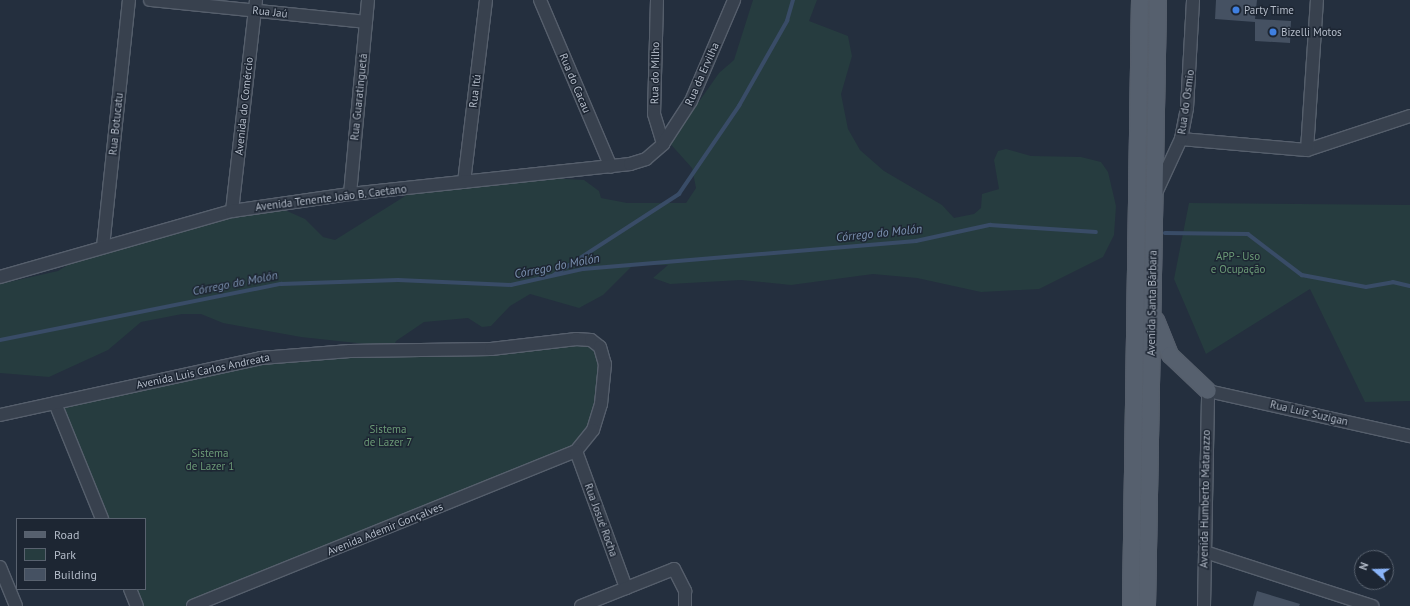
<!DOCTYPE html>
<html>
<head>
<meta charset="utf-8">
<style>
  body { margin:0 }
  #map { position:relative; width:1410px; height:606px; overflow:hidden; background:#242f3e; font-family:"PT Sans",sans-serif }
  div>[style] { position:absolute }
  .green>* { inset:0; background:#263c3f }
  .stream>* { height:3.5px; margin:-1.75px; padding:0 1.75px; transform-origin:1.75px; border-radius:1.75px; background:#394c67 }
  .building>* { inset:0; background:#455162 }
  .roads { filter:drop-shadow(1px 0 #565f6c) drop-shadow(-1px 0 #565f6c) drop-shadow(0 1px #565f6c) drop-shadow(0 -1px #565f6c) }
  .minor>* { height:12px; margin:-6px; padding:0 6px; transform-origin:6px; border-radius:6px; background:#38414e }
  .major>* { height:16px; margin:-8px; padding:0 8px; transform-origin:8px; border-radius:8px; background:#56606e }
  .dots>* { width:11px; height:11px; translate:-50% -50%; box-sizing:border-box; border:2px solid #1d2633; border-radius:50% }
  span { translate:-50% -50%; white-space:nowrap; text-align:center; line-height:1.15; -webkit-text-stroke:3px #1d2633; paint-order:stroke }
  .poi-label { font-size:11px; color:#b4bcc9 }
  .left { translate:0 -50%; text-align:left }
  .street-label { font-size:11px; color:#b4bcc9 }
  .park-label { font-size:11px; color:#6b9a76 }
  .water-label { font-size:12px; color:#7c92b1; font-style:italic }
  .legend { position:absolute; left:16px; top:518px; width:130px; height:72px; box-sizing:border-box; background:#1d2633; border:1px solid #59626f; margin:0; padding:5px 7px; list-style:none; font-size:12px; color:#b4bcc9 }
  .legend li { display:flex; align-items:center; gap:8px; height:20px }
  .legend b { width:20px; border:1px solid #59626f }
  .north { position:absolute; left:1354px; top:550px; width:40px; height:40px; box-sizing:border-box; background:#1d2633; border:1px solid #59626f; border-radius:50%; rotate:290deg; font-size:11px; font-weight:700; line-height:16px; text-align:center; color:#b4bcc9 }
  .north::after { content:''; display:block; margin:auto; width:14px; height:18px; background:#8ab4f8; clip-path:polygon(50% 0,100% 100%,50% 72%,0 100%) }
</style>
</head>
<body>
<div id="map">
  <div class="green">
    <i style="clip-path:polygon(753px 0,817px 0,809px 21px,848px 36px,852px 56px,841px 94px,848px 129px,860px 150px,884px 171px,942px 205px,954px 218px,974px 214px,981px 208px,982px 194px,999px 189px,994px 160px,998px 151px,1006px 149px,1031px 156px,1081px 157px,1101px 162px,1108px 172px,1116px 206px,1114px 235px,1103px 257px,1039px 289px,981px 292px,917px 278px,873px 274px,791px 285px,741px 280px,670px 284px,653px 278px,668px 265px,633px 265px,603px 295px,579px 308px,530px 294px,510px 306px,491px 326px,482px 327px,468px 318px,424px 322px,396px 341px,392px 349px,576px 339px,600px 347px,601px 404px,576px 451px,193px 606px,137px 606px,130px 589px,145px 589px,145px 519px,102px 519px,55px 403px,261px 358px,384px 350px,366px 344px,301px 337px,223px 323px,201px 314px,182px 314px,141px 322px,108px 350px,49px 377px,0 373px,0 284px,58px 271px,87px 253px,246px 211px,287px 211px,305px 219px,323px 237px,335px 240px,410px 193px,530px 177px,584px 180px,599px 191px,601px 198px,627px 203px,686px 203px,696px 188px,692px 168px,666px 139px,686px 105px,698px 103px,719px 73px,734px 60px)"></i>
    <i style="clip-path:polygon(1189px 203px,1410px 205px,1410px 401px,1365px 402px,1310px 289px,1206px 354px,1174px 279px)"></i>
  </div>
  <div class="stream">
    <i style="left:1165px;top:233px;width:83px;rotate:0.7deg"></i>
    <i style="left:1248px;top:234px;width:68px;rotate:37.2deg"></i>
    <i style="left:1302px;top:275px;width:65px;rotate:10.6deg"></i>
    <i style="left:1366px;top:287px;width:27px;rotate:-10deg"></i>
    <i style="left:1393px;top:282px;width:17px;rotate:13deg"></i>
    <i style="left:554px;top:275px;width:149px;rotate:-32.9deg"></i>
    <i style="left:679px;top:194px;width:107px;rotate:-55.7deg"></i>
    <i style="left:739px;top:106px;width:98px;rotate:-60.5deg"></i>
    <i style="left:787px;top:21px;width:22px;rotate:-74deg"></i>
    <i style="left:0;top:340px;width:287px;rotate:-11.3deg"></i>
    <i style="left:281px;top:284px;width:117px;rotate:-2deg"></i>
    <i style="left:398px;top:280px;width:113px;rotate:2.5deg"></i>
    <i style="left:511px;top:285px;width:74px;rotate:-12.5deg"></i>
    <i style="left:583px;top:269px;width:334px;rotate:-4.8deg"></i>
    <i style="left:916px;top:241px;width:76px;rotate:-12.2deg"></i>
    <i style="left:990px;top:225px;width:106px;rotate:3.8deg"></i>
  </div>
  <div class="building">
    <i style="clip-path:polygon(1216px 0,1257px 0,1255px 19px,1291px 21px,1290px 43px,1255px 41px,1255px 22px,1215px 19px)"></i>
    <i style="clip-path:polygon(1257px 591px,1300px 604px,1299px 606px,1253px 606px)"></i>
  </div>
  <div class="roads">
    <div class="minor">
      <i style="left:150px;top:0;width:217px;rotate:5.8deg"></i>
      <i style="left:540px;top:0;width:181px;rotate:67deg"></i>
      <i style="left:657px;top:0;width:114px;rotate:91.5deg"></i>
      <i style="left:654px;top:114px;width:31px;rotate:73deg"></i>
      <i style="left:1181px;top:139px;width:126px;rotate:5deg"></i>
      <i style="left:1307px;top:150px;width:108px;rotate:-18.3deg"></i>
      <i style="left:1307px;top:150px;width:150px;rotate:-86.2deg"></i>
      <i style="left:464px;top:182px;width:183px;rotate:-83.1deg"></i>
      <i style="left:1156px;top:193px;width:60px;rotate:-65.2deg"></i>
      <i style="left:1181px;top:139px;width:32px;rotate:-79deg"></i>
      <i style="left:1187px;top:108px;width:108px;rotate:-86.8deg"></i>
      <i style="left:350px;top:194px;width:195px;rotate:-84.7deg"></i>
      <i style="left:232px;top:211px;width:212px;rotate:-83.5deg"></i>
      <i style="left:103px;top:247px;width:248px;rotate:-84deg"></i>
      <i style="left:0;top:277px;width:241px;rotate:-15.9deg"></i>
      <i style="left:232px;top:211px;width:119px;rotate:-8.2deg"></i>
      <i style="left:350px;top:194px;width:282px;rotate:-6.1deg"></i>
      <i style="left:630px;top:164px;width:17px;rotate:-17deg"></i>
      <i style="left:646px;top:159px;width:23px;rotate:-41deg"></i>
      <i style="left:663px;top:144px;width:51px;rotate:-56.9deg"></i>
      <i style="left:691px;top:101px;width:110px;rotate:-66.9deg"></i>
      <i style="left:55px;top:403px;width:125px;rotate:67.9deg"></i>
      <i style="left:0;top:415px;width:267px;rotate:-12.3deg"></i>
      <i style="left:261px;top:358px;width:89px;rotate:-4.5deg"></i>
      <i style="left:350px;top:351px;width:141px;rotate:-0.8deg"></i>
      <i style="left:491px;top:349px;width:86px;rotate:-6.7deg"></i>
      <i style="left:576px;top:339px;width:15px;rotate:4deg"></i>
      <i style="left:591px;top:340px;width:11px;rotate:38deg"></i>
      <i style="left:600px;top:347px;width:18px;rotate:74deg"></i>
      <i style="left:605px;top:364px;width:40px;rotate:95.7deg"></i>
      <i style="left:601px;top:404px;width:27px;rotate:107deg"></i>
      <i style="left:593px;top:430px;width:27px;rotate:129deg"></i>
      <i style="left:576px;top:451px;width:413px;rotate:158deg"></i>
      <i style="left:576px;top:451px;width:146px;rotate:69.9deg"></i>
      <i style="left:1205px;top:552px;width:176px;rotate:17.9deg"></i>
      <i style="left:0;top:567px;width:42px;rotate:67.7deg"></i>
      <i style="left:130px;top:589px;width:18px;rotate:68deg"></i>
      <i style="left:581px;top:606px;width:100px;rotate:-21.7deg"></i>
      <i style="left:674px;top:569px;width:25px;rotate:63deg"></i>
      <i style="left:685px;top:591px;width:15px;rotate:90deg"></i>
      <i style="left:1204px;top:606px;width:215px;rotate:-88.9deg"></i>
      <i style="left:1208px;top:391px;width:207px;rotate:12.6deg"></i>
    </div>
    <div class="major">
      <i style="left:1156px;top:320px;width:38px;rotate:68deg"></i>
      <i style="left:1170px;top:355px;width:52px;rotate:43.5deg"></i>
      <i style="left:1131px;top:606px;width:606px;rotate:-89.15deg"></i>
      <i style="left:1147px;top:606px;width:606px;rotate:-88.96deg"></i>
    </div>
  </div>
  <div class="dots">
    <i style="left:1236px;top:10px;background:#3f7fe0"></i>
    <i style="left:1273px;top:32px;background:#3f7fe0"></i>
  </div>
  <div class="poi-label">
    <span class="left" style="left:1244px;top:10px">Party Time</span>
    <span class="left" style="left:1281px;top:32px">Bizelli Motos</span>
  </div>
  <div class="street-label">
    <span style="left:270px;top:12px;rotate:6deg">Rua Jaú</span>
    <span style="left:655px;top:73px;rotate:-89deg">Rua do Milho</span>
    <span style="left:702px;top:74px;rotate:-66deg">Rua da Ervilha</span>
    <span style="left:575px;top:83px;rotate:67deg">Rua do Cacau</span>
    <span style="left:475px;top:91px;rotate:-83deg">Rua Itú</span>
    <span style="left:359px;top:97px;rotate:-84deg">Rua Guaratinguetá</span>
    <span style="left:1186px;top:102px;rotate:-82deg">Rua do Osmio</span>
    <span style="left:244px;top:106px;rotate:-84deg">Avenida do Comércio</span>
    <span style="left:116px;top:124px;rotate:-84deg">Rua Botucatu</span>
    <span style="left:331px;top:198px;rotate:-7deg">Avenida Tenente João B. Caetano</span>
    <span style="left:1152px;top:303px;rotate:-89deg">Avenida Santa Bárbara</span>
    <span style="left:203px;top:371px;rotate:-12deg">Avenida Luis Carlos Andreata</span>
    <span style="left:1309px;top:413px;rotate:13deg">Rua Luiz Suzigan</span>
    <span style="left:1205px;top:499px;rotate:-89deg">Avenida Humberto Matarazzo</span>
    <span style="left:601px;top:520px;rotate:70deg">Rua Josué Rocha</span>
    <span style="left:385px;top:529px;rotate:-22deg">Avenida Ademir Gonçalves</span>
  </div>
  <div class="park-label">
    <span style="left:1238px;top:263px">APP - Uso<br>e Ocupação</span>
    <span style="left:388px;top:436px">Sistema<br>de Lazer 7</span>
    <span style="left:210px;top:460px">Sistema<br>de Lazer 1</span>
  </div>
  <div class="water-label">
    <span style="left:879px;top:233px;rotate:-6deg">Córrego do Molón</span>
    <span style="left:557px;top:266px;rotate:-11deg">Córrego do Molón</span>
    <span style="left:235px;top:283px;rotate:-11deg">Córrego do Molón</span>
  </div>
  <ul class="legend">
  <li><b style="height:5px;background:#56606e"></b>Road</li>
  <li><b style="height:11px;background:#263c3f"></b>Park</li>
  <li><b style="height:11px;background:#455162"></b>Building</li>
  </ul>
  <div class="north">N</div>
</div>
</body>
</html>
